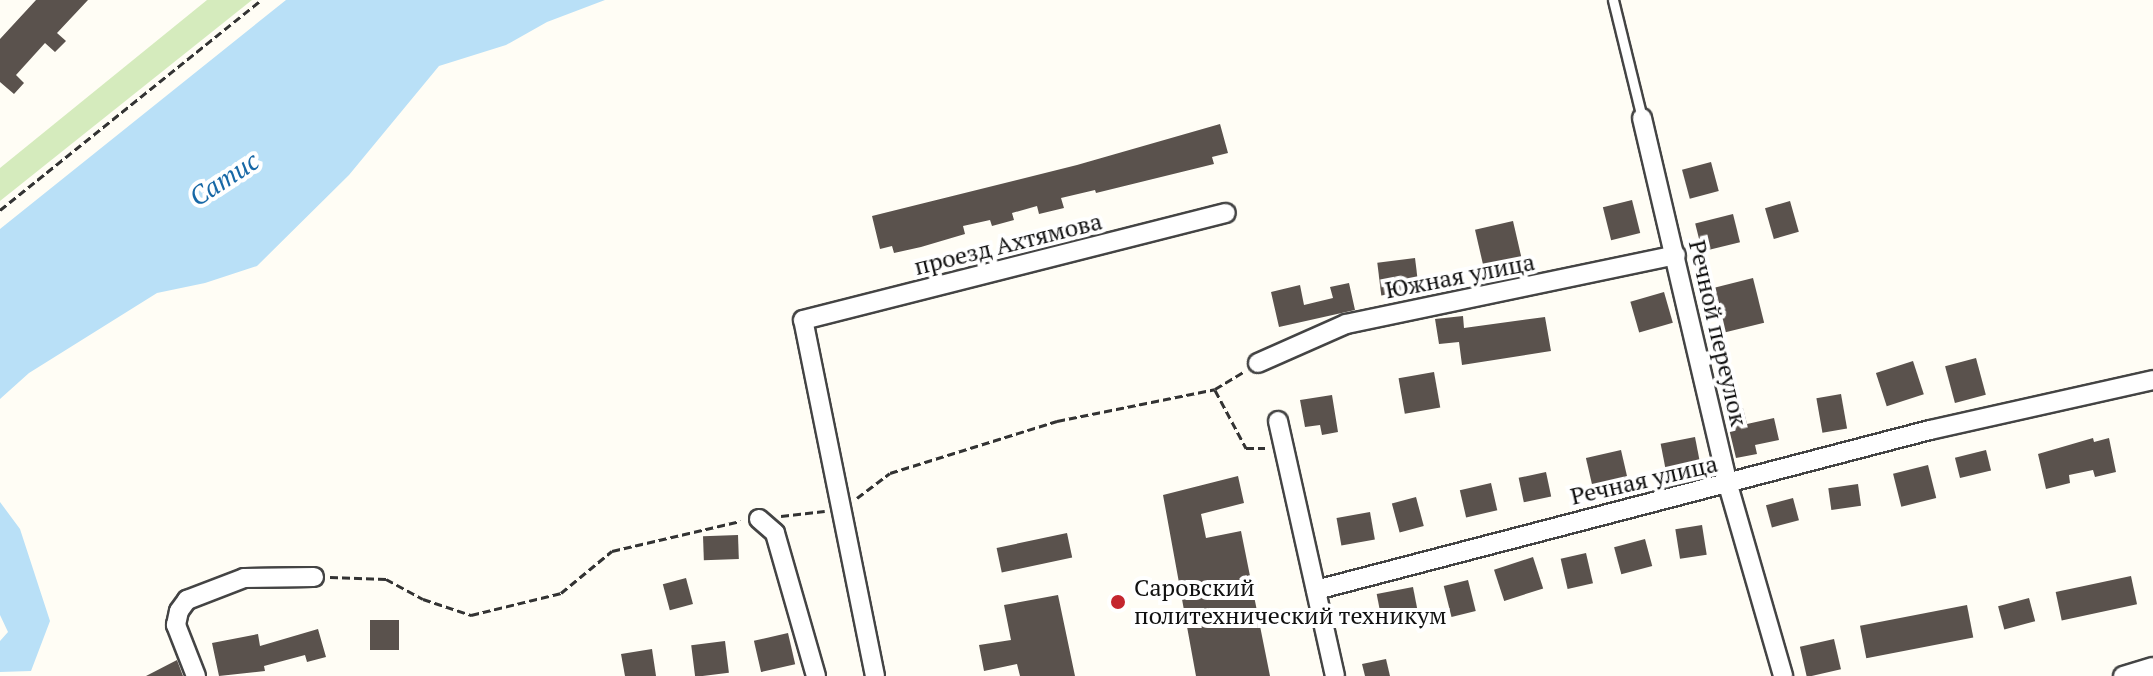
<!DOCTYPE html>
<html>
<head>
<meta charset="utf-8">
<style>
  body { margin:0 }
  #map { position:relative; width:2153px; height:676px; overflow:hidden; background:#fffdf5; font-family:"PT Serif",serif }
  div>[style] { position:absolute }
  .green>* { inset:0; background:#d5ebbd }
  .water>* { inset:0; background:#b9e0f7 }
  .building>* { inset:0; background:#5a524d; transform-origin:0 0 }
  .path>* { height:3px; margin-top:-1.5px; transform-origin:0; background:repeating-linear-gradient(90deg,#333 0 8px,transparent 0 12px) }
  .roads { filter:drop-shadow(2px 0 #444) drop-shadow(-2px 0 #444) drop-shadow(0 2px #444) drop-shadow(0 -2px #444) }
  .lane>* { height:9px; margin:-4.5px; padding:0 4.5px; transform-origin:4.5px; border-radius:4.5px; background:#fff }
  .street>* { height:18px; margin:-9px; padding:0 9px; transform-origin:9px; border-radius:9px; background:#fff }
  .dots>* { width:22px; height:22px; translate:-50% -50%; box-sizing:border-box; border:4px solid #fff; border-radius:50% }
  span { translate:-50% -50%; white-space:nowrap; text-align:center; line-height:1.15; -webkit-text-stroke:8px #fff; paint-order:stroke }
  .street-label { font-size:24px; color:#111 }
  .poi-label { font-size:24px; color:#111 }
  .left { translate:0 -50%; text-align:left }
  .water-label { font-size:26px; color:#1768a6; font-style:italic }
</style>
</head>
<body>
<div id="map">
  <div class="green">
    <i style="clip-path:polygon(207px 0,252px 0,0 201px,0 168px)"></i>
  </div>
  <div class="water">
    <i style="clip-path:polygon(286px 0,605px 0,547px 22px,506px 45px,439px 66px,349px 175px,257px 266px,205px 283px,157px 293px,29px 373px,0 399px,0 229px)"></i>
    <i style="clip-path:polygon(0 502px,20px 529px,50px 621px,31px 671px,0 672px,0 641px,8px 632px,0 615px)"></i>
  </div>
  <div class="building">
    <i style="clip-path:polygon(36px 0,88px 0,57px 33px,66px 41px,55px 52px,45px 43px,16px 75px,24px 83px,14px 94px,0 82px,0 39px)"></i>
    <i style="clip-path:polygon(1220px 124px,1228px 153px,1212px 157px,1214px 164px,1096px 193px,1095px 190px,1061px 198px,1064px 208px,1039px 214px,1037px 206px,1012px 213px,1014px 220px,992px 226px,990px 220px,963px 226px,965px 234px,921px 247px,894px 253px,892px 246px,880px 249px,872px 216px,1077px 165px)"></i>
    <i style="left:1711px;top:162px;width:30px;height:30px;rotate:75deg"></i>
    <i style="left:1632px;top:200px;width:34px;height:30px;rotate:76deg"></i>
    <i style="left:1790px;top:201px;width:32px;height:26px;rotate:74deg"></i>
    <i style="left:1733px;top:214px;width:29px;height:39px;rotate:76deg"></i>
    <i style="left:1513px;top:221px;width:39px;height:39px;rotate:77deg"></i>
    <i style="left:1415px;top:258px;width:33px;height:38px;rotate:83deg"></i>
    <i style="left:1753px;top:278px;width:46px;height:44px;rotate:76deg"></i>
    <i style="clip-path:polygon(1349px 283px,1355px 310px,1279px 327px,1271px 292px,1300px 285px,1304px 305px,1333px 298px,1330px 287px)"></i>
    <i style="left:1664px;top:292px;width:32px;height:35px;rotate:74deg"></i>
    <i style="clip-path:polygon(1463px 316px,1464px 328px,1545px 317px,1551px 351px,1462px 365px,1459px 342px,1439px 344px,1435px 319px)"></i>
    <i style="left:1976px;top:358px;width:38px;height:32px;rotate:75deg"></i>
    <i style="left:1913px;top:361px;width:35px;height:39px;rotate:72deg"></i>
    <i style="left:1434px;top:372px;width:36px;height:36px;rotate:80deg"></i>
    <i style="left:1841px;top:394px;width:35px;height:25px;rotate:80deg"></i>
    <i style="clip-path:polygon(1332px 395px,1338px 432px,1322px 435px,1320px 425px,1305px 427px,1300px 400px)"></i>
    <i style="clip-path:polygon(1743px 408px,1747px 424px,1774px 418px,1779px 440px,1755px 445px,1757px 454px,1736px 458px,1725px 412px)"></i>
    <i style="left:1695px;top:437px;width:26px;height:35px;rotate:79deg"></i>
    <i style="clip-path:polygon(2093px 438px,2094px 442px,2109px 438px,2116px 472px,2095px 477px,2093px 470px,2069px 475px,2070px 483px,2046px 489px,2038px 454px)"></i>
    <i style="left:1621px;top:450px;width:31px;height:36px;rotate:77deg"></i>
    <i style="left:1986px;top:450px;width:21px;height:32px;rotate:76deg"></i>
    <i style="left:1928px;top:465px;width:34px;height:36px;rotate:76deg"></i>
    <i style="left:1546px;top:472px;width:25px;height:28px;rotate:78deg"></i>
    <i style="clip-path:polygon(1238px 476px,1244px 503px,1201px 514px,1206px 538px,1241px 531px,1270px 676px,1196px 676px,1163px 495px)"></i>
    <i style="left:1491px;top:483px;width:28px;height:32px;rotate:77deg"></i>
    <i style="left:1858px;top:484px;width:22px;height:30px;rotate:82deg"></i>
    <i style="left:1416px;top:497px;width:30px;height:25px;rotate:75deg"></i>
    <i style="left:1793px;top:498px;width:23px;height:28px;rotate:75deg"></i>
    <i style="left:1370px;top:512px;width:28px;height:34px;rotate:80deg"></i>
    <i style="left:1702px;top:525px;width:30px;height:27px;rotate:81deg"></i>
    <i style="left:1067px;top:533px;width:25px;height:72px;rotate:78deg"></i>
    <i style="left:738px;top:535px;width:24px;height:35px;rotate:88deg"></i>
    <i style="left:1645px;top:539px;width:28px;height:32px;rotate:75deg"></i>
    <i style="left:1586px;top:553px;width:31px;height:26px;rotate:77deg"></i>
    <i style="left:1533px;top:557px;width:33px;height:41px;rotate:72deg"></i>
    <i style="left:2131px;top:576px;width:29px;height:77px;rotate:78deg"></i>
    <i style="left:686px;top:578px;width:27px;height:24px;rotate:75deg"></i>
    <i style="left:1468px;top:580px;width:32px;height:25px;rotate:76deg"></i>
    <i style="left:1413px;top:587px;width:32px;height:37px;rotate:79deg"></i>
    <i style="clip-path:polygon(1058px 595px,1075px 676px,1020px 676px,1017px 664px,984px 671px,979px 645px,1011px 640px,1004px 605px)"></i>
    <i style="left:2029px;top:598px;width:24px;height:32px;rotate:75deg"></i>
    <i style="left:1967px;top:605px;width:33px;height:109px;rotate:79deg"></i>
    <i style="left:399px;top:620px;width:30px;height:29px;rotate:90deg"></i>
    <i style="clip-path:polygon(318px 629px,326px 657px,307px 662px,305px 655px,264px 666px,265px 671px,219px 676px,212px 643px,258px 634px,260px 646px)"></i>
    <i style="left:788px;top:633px;width:32px;height:35px;rotate:77deg"></i>
    <i style="left:1834px;top:639px;width:31px;height:35px;rotate:77deg"></i>
    <i style="left:725px;top:641px;width:32px;height:34px;rotate:83deg"></i>
    <i style="clip-path:polygon(652px 649px,656px 676px,625px 676px,621px 654px)"></i>
    <i style="clip-path:polygon(1386px 659px,1390px 676px,1365px 676px,1362px 664px)"></i>
    <i style="clip-path:polygon(177px 660px,183px 676px,146px 676px)"></i>
  </div>
  <div class="path">
    <i style="left:0;top:210px;width:335px;rotate:-38.8deg"></i>
    <i style="left:1215px;top:390px;width:66px;rotate:61.9deg"></i>
    <i style="left:1246px;top:448px;width:19px"></i>
    <i style="left:857px;top:498px;width:41px;rotate:-37.1deg"></i>
    <i style="left:890px;top:473px;width:175px;rotate:-17.3deg"></i>
    <i style="left:1057px;top:421px;width:161px;rotate:-11.4deg"></i>
    <i style="left:1215px;top:389px;width:35px;rotate:-31deg"></i>
    <i style="left:781px;top:516px;width:44px;rotate:-6.5deg"></i>
    <i style="left:330px;top:577px;width:56px;rotate:2deg"></i>
    <i style="left:386px;top:579px;width:42px;rotate:28.4deg"></i>
    <i style="left:423px;top:599px;width:51px;rotate:18.4deg"></i>
    <i style="left:471px;top:615px;width:93px;rotate:-13.7deg"></i>
    <i style="left:561px;top:593px;width:66px;rotate:-39.5deg"></i>
    <i style="left:612px;top:551px;width:132px;rotate:-13.1deg"></i>
  </div>
  <div class="roads">
    <div class="lane">
      <i style="left:1613px;top:0;width:122px;rotate:76.2deg"></i>
    </div>
    <div class="street">
      <i style="left:1642px;top:118px;width:377px;rotate:76.8deg"></i>
      <i style="left:1728px;top:485px;width:199px;rotate:73.9deg"></i>
      <i style="left:1258px;top:363px;width:96px;rotate:-23.9deg"></i>
      <i style="left:1346px;top:324px;width:337px;rotate:-11.8deg"></i>
      <i style="left:1278px;top:421px;width:261px;rotate:77.4deg"></i>
      <i style="left:759px;top:519px;width:21px;rotate:41deg"></i>
      <i style="left:775px;top:533px;width:149px;rotate:74deg"></i>
      <i style="left:1316px;top:590px;width:635px;rotate:-14.61deg"></i>
      <i style="left:1930px;top:430px;width:229px;rotate:-12.6deg"></i>
      <i style="left:196px;top:676px;width:55px;rotate:-111.4deg"></i>
      <i style="left:176px;top:625px;width:14px;rotate:-78deg"></i>
      <i style="left:179px;top:611px;width:14px;rotate:-54deg"></i>
      <i style="left:187px;top:600px;width:61px;rotate:-21.1deg"></i>
      <i style="left:244px;top:578px;width:70px;rotate:-0.8deg"></i>
      <i style="left:875px;top:676px;width:363px;rotate:-101.4deg"></i>
      <i style="left:803px;top:320px;width:436px;rotate:-14.2deg"></i>
      <i style="left:2123px;top:676px;width:31px;rotate:-17deg"></i>
    </div>
  </div>
  <div class="dots">
    <i style="left:1118px;top:602px;background:#c4262e"></i>
  </div>
  <div class="street-label">
    <span style="left:1008px;top:244px;rotate:-14deg">проезд Ахтямова</span>
    <span style="left:1460px;top:276px;rotate:-11deg">Южная улица</span>
    <span style="left:1718px;top:333px;rotate:77deg">Речной переулок</span>
    <span style="left:1644px;top:480px;rotate:-13deg">Речная улица</span>
  </div>
  <div class="poi-label">
    <span class="left" style="left:1134px;top:602px">Саровский<br>политехнический техникум</span>
  </div>
  <div class="water-label">
    <span style="left:224px;top:179px;rotate:-33deg">Сатис</span>
  </div>
</div>
</body>
</html>
